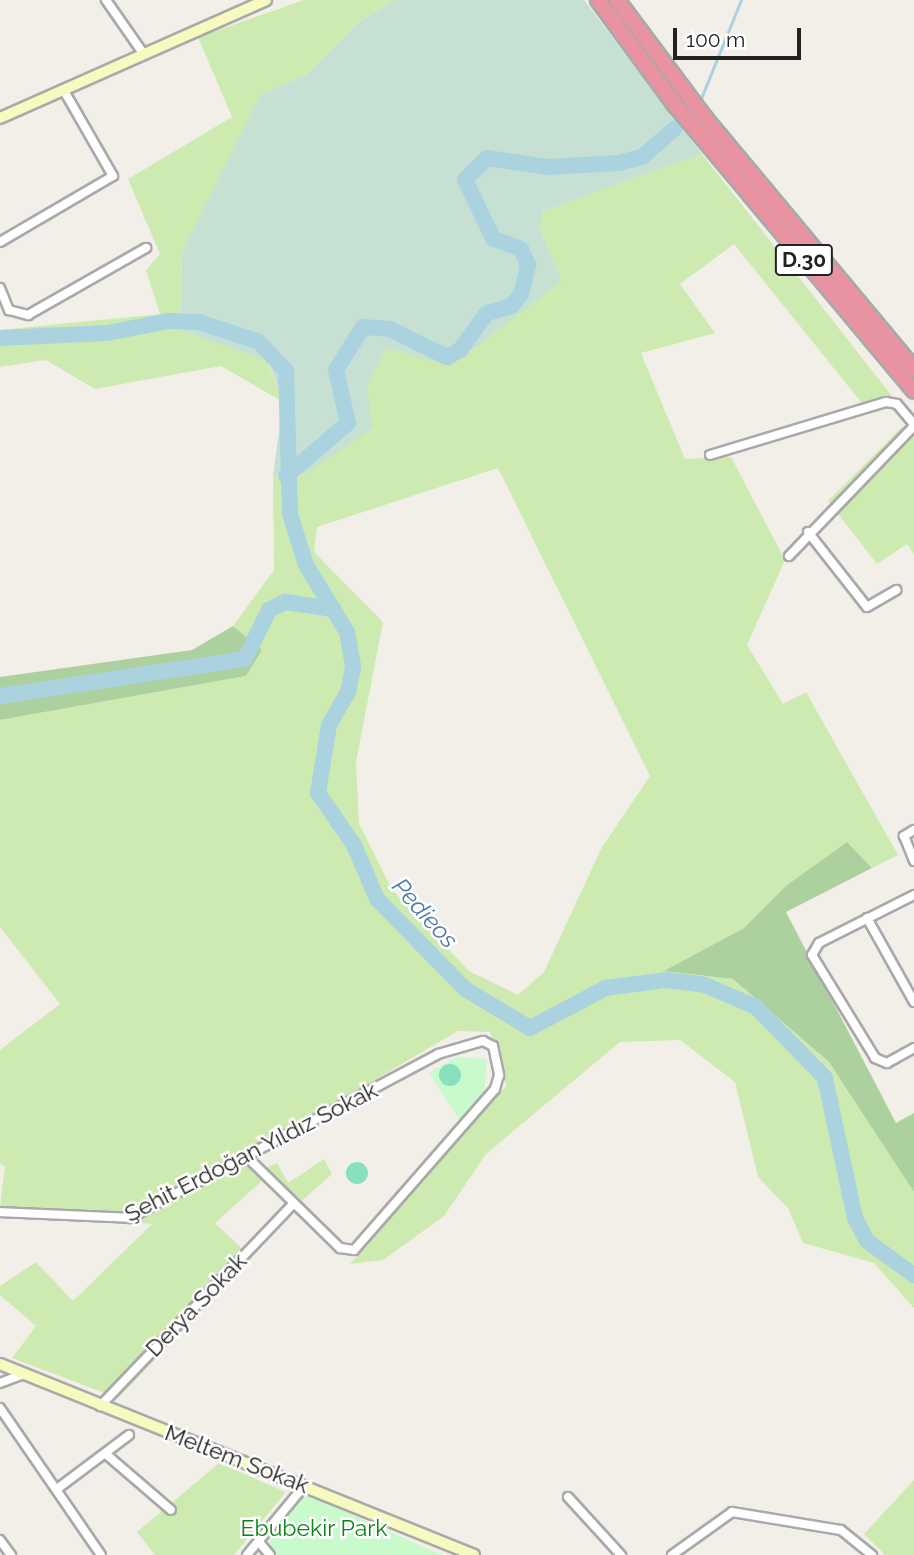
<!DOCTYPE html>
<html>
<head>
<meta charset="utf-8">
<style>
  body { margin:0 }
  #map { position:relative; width:914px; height:1555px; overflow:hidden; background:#f2efe9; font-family:Raleway,sans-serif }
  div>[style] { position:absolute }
  .grass>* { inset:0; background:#cdebb0 }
  .forest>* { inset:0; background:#add19e }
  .wetland>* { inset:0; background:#c6e0d4 }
  .park>* { inset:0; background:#c8facc }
  .pitch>* { inset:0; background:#88e0be }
  .round { border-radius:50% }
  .stream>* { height:2.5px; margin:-1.25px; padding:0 1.25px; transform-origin:1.25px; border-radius:1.25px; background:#aad3df }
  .river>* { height:16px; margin:-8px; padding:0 8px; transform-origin:8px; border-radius:8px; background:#aad3df }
  .roads { filter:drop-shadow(2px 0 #a9a9a9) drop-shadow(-2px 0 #a9a9a9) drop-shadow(0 2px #a9a9a9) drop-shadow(0 -2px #a9a9a9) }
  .street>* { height:8px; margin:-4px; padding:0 4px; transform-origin:4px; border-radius:4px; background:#fff }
  .secondary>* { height:10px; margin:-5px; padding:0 5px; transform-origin:5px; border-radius:5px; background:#f7fabf }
  .highway>* { height:14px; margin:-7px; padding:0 7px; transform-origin:7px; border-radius:7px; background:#e892a2 }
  span { translate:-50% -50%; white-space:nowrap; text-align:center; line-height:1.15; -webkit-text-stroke:5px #fff; paint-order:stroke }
  .shield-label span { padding:2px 5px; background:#fff; border:2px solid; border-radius:5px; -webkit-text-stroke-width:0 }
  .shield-label { font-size:21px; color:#222; font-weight:700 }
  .street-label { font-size:23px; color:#222 }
  .park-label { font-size:23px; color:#0c8416 }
  .water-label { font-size:24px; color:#4a7aab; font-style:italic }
  .scale { position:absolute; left:673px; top:28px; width:128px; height:32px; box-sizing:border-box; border:4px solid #222; border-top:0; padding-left:9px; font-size:21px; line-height:24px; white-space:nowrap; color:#222; -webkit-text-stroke:5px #fff; paint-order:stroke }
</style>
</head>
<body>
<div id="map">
  <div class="grass">
    <i style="clip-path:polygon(304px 0,395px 0,360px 21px,306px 75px,261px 94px,182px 252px,180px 330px,267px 360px,283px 402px,221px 366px,95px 389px,46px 360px,0 367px,0 330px,160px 314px,146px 270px,160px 254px,128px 179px,232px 117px,198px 37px)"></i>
    <i style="clip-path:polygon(evenodd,702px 154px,892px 396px,865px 407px,734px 244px,680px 284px,715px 333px,641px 353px,685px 459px,731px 457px,785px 560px,747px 645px,783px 704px,806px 692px,898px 855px,872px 868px,847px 842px,787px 885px,744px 928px,666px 971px,733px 979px,829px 1062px,914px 1191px,914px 1308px,874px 1263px,803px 1243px,788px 1208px,758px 1177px,735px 1082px,680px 1040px,620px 1042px,486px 1154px,444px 1216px,383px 1260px,350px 1264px,506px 1086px,490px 1032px,458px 1031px,243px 1157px,264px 1179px,215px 1223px,252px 1258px,118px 1398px,12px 1358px,36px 1326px,0 1295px,0 1286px,36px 1262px,73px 1301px,152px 1224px,0 1207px,5px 1166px,0 1164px,0 1050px,60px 1004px,0 927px,0 720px,246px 676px,262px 650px,233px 626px,274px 570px,273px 476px,306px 473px,386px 347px,562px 281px,540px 230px,543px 211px,702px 154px,498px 468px,650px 776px,602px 847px,544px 972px,518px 995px,469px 971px,392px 890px,359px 823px,356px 762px,383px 622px,314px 552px,317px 527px,498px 468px)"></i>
    <i style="clip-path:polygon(903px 426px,914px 438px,914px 554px,907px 544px,877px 564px,828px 501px)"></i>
    <i style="clip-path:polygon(324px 1159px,332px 1174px,297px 1205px,262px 1170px,277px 1163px,288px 1183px)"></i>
    <i style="clip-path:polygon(219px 1463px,286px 1492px,234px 1555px,155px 1555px,137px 1532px)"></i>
    <i style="clip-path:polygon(914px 1480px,914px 1555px,885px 1555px,864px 1534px)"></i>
  </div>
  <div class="forest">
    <i style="clip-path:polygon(233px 626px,262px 650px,246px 676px,0 720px,0 677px,192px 650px)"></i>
    <i style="clip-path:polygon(847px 842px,872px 868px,786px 912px,896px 1123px,914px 1113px,914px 1192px,829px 1062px,733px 979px,664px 971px,744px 928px,787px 885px)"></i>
  </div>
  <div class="wetland">
    <i style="clip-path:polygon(395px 0,584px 0,702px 154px,543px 211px,540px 230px,562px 281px,451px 366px,386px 348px,367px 386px,373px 428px,306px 473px,273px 476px,283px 402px,268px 361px,180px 330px,182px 252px,261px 94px,306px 75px,360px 21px)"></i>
  </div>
  <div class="park">
    <i style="clip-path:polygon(457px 1057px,487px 1059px,484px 1095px,460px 1121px,429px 1073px)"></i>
    <i style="clip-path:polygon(305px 1494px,442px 1555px,275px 1555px,268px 1543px)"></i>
  </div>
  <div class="pitch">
    <i class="round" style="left:439px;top:1064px;width:22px;height:22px"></i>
    <i class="round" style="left:346px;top:1162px;width:22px;height:22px"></i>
  </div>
  <div class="stream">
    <i style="left:700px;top:101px;width:109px;rotate:-67.9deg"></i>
    <i style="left:674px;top:129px;width:11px;rotate:-45deg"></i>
  </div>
  <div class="river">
    <i style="left:0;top:338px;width:107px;rotate:-2.7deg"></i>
    <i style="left:107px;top:333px;width:62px;rotate:-11.1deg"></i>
    <i style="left:168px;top:321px;width:31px;rotate:2deg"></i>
    <i style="left:199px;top:322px;width:63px;rotate:18.4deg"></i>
    <i style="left:259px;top:342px;width:40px;rotate:47deg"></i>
    <i style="left:286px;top:371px;width:143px;rotate:88.4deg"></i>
    <i style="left:290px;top:514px;width:53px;rotate:72.6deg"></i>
    <i style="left:306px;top:565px;width:52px;rotate:58.5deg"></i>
    <i style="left:286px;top:476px;width:82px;rotate:-40.5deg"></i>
    <i style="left:348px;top:423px;width:54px;rotate:-102.8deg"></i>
    <i style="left:336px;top:370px;width:51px;rotate:-57.9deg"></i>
    <i style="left:363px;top:327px;width:27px;rotate:4deg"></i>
    <i style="left:390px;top:329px;width:64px;rotate:26.2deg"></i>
    <i style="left:447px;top:357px;width:15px;rotate:-28deg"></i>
    <i style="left:460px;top:350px;width:46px;rotate:-53.9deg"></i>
    <i style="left:487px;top:313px;width:25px;rotate:-16deg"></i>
    <i style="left:511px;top:306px;width:16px;rotate:-50deg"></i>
    <i style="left:521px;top:294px;width:30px;rotate:-76deg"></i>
    <i style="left:528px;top:265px;width:17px;rotate:-114deg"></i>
    <i style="left:521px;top:249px;width:30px;rotate:-159deg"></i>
    <i style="left:493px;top:238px;width:64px;rotate:-115.8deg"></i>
    <i style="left:465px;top:180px;width:31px;rotate:-45deg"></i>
    <i style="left:487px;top:158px;width:62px;rotate:8.4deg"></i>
    <i style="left:548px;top:167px;width:71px;rotate:-3.2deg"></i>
    <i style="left:619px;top:163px;width:24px;rotate:-15deg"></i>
    <i style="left:642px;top:157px;width:43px;rotate:-41.2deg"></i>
    <i style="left:0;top:696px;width:248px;rotate:-8.6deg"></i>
    <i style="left:245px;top:659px;width:55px;rotate:-63.9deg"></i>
    <i style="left:269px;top:610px;width:18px;rotate:-27deg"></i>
    <i style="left:285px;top:602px;width:49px;rotate:8.3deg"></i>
    <i style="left:333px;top:609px;width:27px;rotate:59deg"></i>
    <i style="left:347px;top:632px;width:36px;rotate:80deg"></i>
    <i style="left:353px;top:667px;width:25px;rotate:101deg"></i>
    <i style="left:348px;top:692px;width:38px;rotate:120deg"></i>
    <i style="left:329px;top:725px;width:69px;rotate:99.2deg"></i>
    <i style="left:318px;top:793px;width:63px;rotate:55.3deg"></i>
    <i style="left:354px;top:845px;width:59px;rotate:66.9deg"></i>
    <i style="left:377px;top:899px;width:126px;rotate:45.6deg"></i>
    <i style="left:465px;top:989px;width:76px;rotate:31deg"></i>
    <i style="left:530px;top:1028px;width:86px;rotate:-27.8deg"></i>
    <i style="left:606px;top:988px;width:61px;rotate:-7.6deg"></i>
    <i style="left:666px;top:980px;width:39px;rotate:7deg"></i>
    <i style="left:705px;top:985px;width:56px;rotate:23.3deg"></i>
    <i style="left:756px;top:1007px;width:99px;rotate:45.8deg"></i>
    <i style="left:825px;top:1078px;width:143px;rotate:77.9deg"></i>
    <i style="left:855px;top:1218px;width:26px;rotate:62deg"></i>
    <i style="left:867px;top:1241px;width:58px;rotate:35.9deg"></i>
  </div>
  <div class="roads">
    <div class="street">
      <i style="left:106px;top:0;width:65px;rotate:55.1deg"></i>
      <i style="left:0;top:242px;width:131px;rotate:-30.3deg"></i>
      <i style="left:113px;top:176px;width:100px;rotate:-119.9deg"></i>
      <i style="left:0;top:288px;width:24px;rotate:68deg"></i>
      <i style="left:9px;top:310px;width:20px;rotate:15deg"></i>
      <i style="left:28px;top:315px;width:136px;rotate:-29.6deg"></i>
      <i style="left:710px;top:455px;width:184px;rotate:-16.8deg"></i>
      <i style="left:886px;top:402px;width:11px;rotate:10deg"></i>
      <i style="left:897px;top:404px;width:26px;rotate:50deg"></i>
      <i style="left:808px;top:532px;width:95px;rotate:51.8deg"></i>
      <i style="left:867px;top:607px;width:34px;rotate:-30deg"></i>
      <i style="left:789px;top:556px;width:180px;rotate:-46.1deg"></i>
      <i style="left:914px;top:830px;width:12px;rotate:149deg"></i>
      <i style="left:904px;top:836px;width:27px;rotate:68deg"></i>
      <i style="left:914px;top:895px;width:106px;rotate:153.2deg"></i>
      <i style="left:819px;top:943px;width:14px;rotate:120deg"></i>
      <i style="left:812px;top:955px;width:121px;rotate:58.5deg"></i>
      <i style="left:875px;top:1058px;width:13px;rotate:23deg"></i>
      <i style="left:887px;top:1063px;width:31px;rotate:-29deg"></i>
      <i style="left:867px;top:918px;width:96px;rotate:60.8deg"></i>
      <i style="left:0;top:1212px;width:130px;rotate:2.6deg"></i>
      <i style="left:130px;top:1218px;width:349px;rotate:-28deg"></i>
      <i style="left:438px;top:1054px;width:47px;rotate:-16.1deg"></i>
      <i style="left:483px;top:1041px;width:11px;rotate:27deg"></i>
      <i style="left:493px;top:1046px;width:30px;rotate:78deg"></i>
      <i style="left:499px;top:1075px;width:15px;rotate:106deg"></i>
      <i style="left:495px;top:1089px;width:214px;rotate:131.2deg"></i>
      <i style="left:354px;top:1250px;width:14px;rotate:-172deg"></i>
      <i style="left:340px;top:1248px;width:130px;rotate:-135.6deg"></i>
      <i style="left:0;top:1383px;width:22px;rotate:-21deg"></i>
      <i style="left:100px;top:1406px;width:279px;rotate:-46.3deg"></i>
      <i style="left:0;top:1408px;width:178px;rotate:55.5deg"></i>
      <i style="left:107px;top:1455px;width:84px;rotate:40.7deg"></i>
      <i style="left:57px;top:1489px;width:90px;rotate:-36.9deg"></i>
      <i style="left:568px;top:1497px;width:79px;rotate:47.6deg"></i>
      <i style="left:0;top:1540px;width:19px;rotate:54deg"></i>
      <i style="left:259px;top:1542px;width:17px;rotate:50deg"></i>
      <i style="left:247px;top:1555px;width:91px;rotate:-50.4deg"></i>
      <i style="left:672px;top:1555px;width:74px;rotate:-35.6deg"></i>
      <i style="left:732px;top:1512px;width:110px;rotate:9.4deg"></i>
      <i style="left:841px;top:1530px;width:40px;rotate:39deg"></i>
    </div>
    <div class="secondary">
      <i style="left:0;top:118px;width:291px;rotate:-23.9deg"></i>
      <i style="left:0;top:1364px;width:511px;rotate:21.95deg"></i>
    </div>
    <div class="highway">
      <i style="left:598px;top:0;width:132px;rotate:53.7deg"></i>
      <i style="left:676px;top:106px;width:371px;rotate:50.1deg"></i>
      <i style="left:617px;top:0;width:147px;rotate:53.3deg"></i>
      <i style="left:705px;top:118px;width:327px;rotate:50.2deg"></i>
    </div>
  </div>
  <div class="shield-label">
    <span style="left:804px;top:260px">D.30</span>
  </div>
  <div class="street-label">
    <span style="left:251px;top:1152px;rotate:-27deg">Şehit Erdoğan Yıldız Sokak</span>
    <span style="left:196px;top:1305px;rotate:-46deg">Derya Sokak</span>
    <span style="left:237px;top:1459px;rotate:21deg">Meltem Sokak</span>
  </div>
  <div class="park-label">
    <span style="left:314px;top:1528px">Ebubekir Park</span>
  </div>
  <div class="water-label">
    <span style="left:425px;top:913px;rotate:48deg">Pedieos</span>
  </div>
  <div class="scale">100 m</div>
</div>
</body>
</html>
